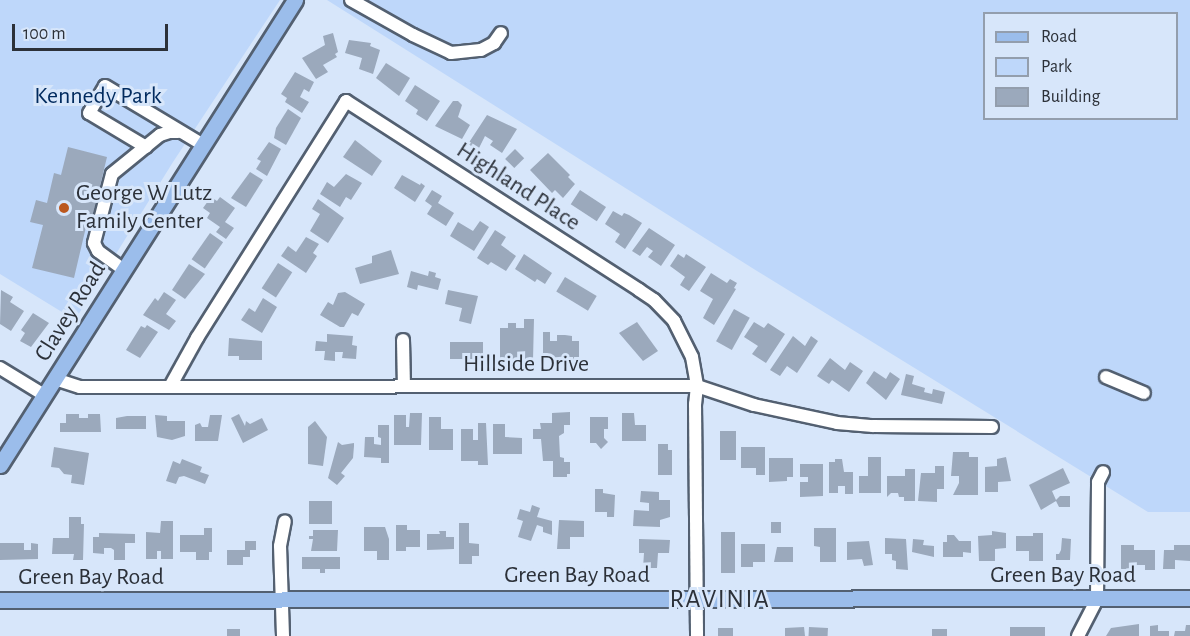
<!DOCTYPE html>
<html>
<head>
<meta charset="utf-8">
<style>
  body { margin:0 }
  #map { position:relative; width:1190px; height:636px; overflow:hidden; background:#d7e6fa; font-family:"Alegreya Sans",sans-serif }
  div>[style] { position:absolute }
  .green>* { inset:0; background:#bed7fa }
  .building>* { inset:0; background:#9ba9bc; transform-origin:0 0 }
  .roads { filter:drop-shadow(2px 0 #536071) drop-shadow(-2px 0 #536071) drop-shadow(0 2px #536071) drop-shadow(0 -2px #536071) }
  .minor>* { height:12px; margin:-6px; padding:0 6px; transform-origin:6px; border-radius:6px; background:#fff }
  .major>* { height:15px; margin:-7.5px; padding:0 7.5px; transform-origin:7.5px; border-radius:7.5px; background:#9bbdeb }
  .dots>* { width:16px; height:16px; translate:-50% -50%; box-sizing:border-box; border:3px solid #d7e6fa; border-radius:50% }
  span { translate:-50% -50%; white-space:nowrap; text-align:center; line-height:1.15; -webkit-text-stroke:6px #d7e6fa; paint-order:stroke }
  .park-label { font-size:24px; color:#002a5e }
  .street-label { font-size:24px; color:#2c3139 }
  .poi-label { font-size:24px; color:#2c3139 }
  .left { translate:0 -50%; text-align:left }
  .neighbourhood-label { font-size:26px; color:#2c3139; letter-spacing:1.5px }
  .legend { position:absolute; left:983px; top:12px; width:195px; height:108px; box-sizing:border-box; background:#d7e6fa; border:2px solid #939ead; margin:0; padding:8px 10px; list-style:none; font-size:18px; color:#2c3139 }
  .legend li { display:flex; align-items:center; gap:12px; height:30px }
  .legend b { width:30px; border:2px solid #939ead }
  .scale { position:absolute; left:12px; top:24px; width:156px; height:27px; box-sizing:border-box; border:3px solid #2c3139; border-top:0; padding-left:8px; font-size:18px; line-height:21px; white-space:nowrap; color:#2c3139; -webkit-text-stroke:4px #d7e6fa; paint-order:stroke }
</style>
</head>
<body>
<div id="map">
  <div class="green">
    <i style="clip-path:polygon(0 0,280px 0,173px 162px,75px 320px,0 274px)"></i>
    <i style="clip-path:polygon(evenodd,327px 0,1190px 0,1190px 512px,1148px 512px,757px 271px,327px 0,984px 14px,1176px 14px,1176px 118px,984px 118px,984px 14px)"></i>
  </div>
  <div class="building">
    <i style="clip-path:polygon(333px 33px,338px 52px,335px 54px,337px 57px,323px 65px,328px 72px,316px 79px,302px 58px,325px 45px,323px 36px)"></i>
    <i style="clip-path:polygon(349px 40px,371px 43px,370px 46px,380px 50px,373px 74px,359px 69px,362px 58px,345px 53px)"></i>
    <i style="clip-path:polygon(386px 63px,410px 78px,399px 96px,376px 78px)"></i>
    <i style="clip-path:polygon(295px 72px,314px 82px,309px 92px,304px 89px,300px 97px,309px 102px,302px 113px,285px 102px,287px 98px,281px 94px)"></i>
    <i style="clip-path:polygon(415px 85px,440px 101px,427px 121px,416px 114px,418px 110px,405px 101px)"></i>
    <i style="clip-path:polygon(453px 101px,458px 101px,462px 105px,458px 117px,470px 125px,462px 139px,435px 126px)"></i>
    <i style="clip-path:polygon(288px 109px,301px 118px,286px 145px,274px 138px,276px 128px)"></i>
    <i style="clip-path:polygon(487px 115px,517px 129px,502px 153px,490px 145px,493px 141px,485px 136px,478px 150px,468px 144px)"></i>
    <i style="clip-path:polygon(355px 140px,382px 161px,372px 176px,343px 157px)"></i>
    <i style="clip-path:polygon(269px 142px,281px 149px,267px 176px,256px 169px,261px 161px,257px 159px)"></i>
    <i style="clip-path:polygon(68px 147px,107px 157px,93px 215px,89px 214px,74px 278px,32px 268px,43px 225px,30px 222px,36px 200px,47px 203px,54px 173px,61px 175px)"></i>
    <i style="left:515px;top:149px;width:13px;height:14px;rotate:45deg"></i>
    <i style="clip-path:polygon(548px 153px,570px 175px,568px 177px,575px 184px,563px 198px,555px 190px,552px 193px,530px 170px)"></i>
    <i style="clip-path:polygon(250px 172px,263px 180px,246px 207px,231px 198px)"></i>
    <i style="clip-path:polygon(346px 174px,362px 183px,351px 200px,346px 197px,340px 207px,320px 194px,327px 182px,334px 187px)"></i>
    <i style="clip-path:polygon(402px 175px,420px 185px,421px 183px,425px 186px,415px 202px,394px 188px)"></i>
    <i style="clip-path:polygon(432px 190px,442px 196px,438px 203px,454px 213px,446px 226px,427px 214px,432px 206px,425px 201px)"></i>
    <i style="left:580px;top:190px;width:31px;height:17px;rotate:33deg"></i>
    <i style="clip-path:polygon(211px 197px,217px 201px,220px 197px,235px 208px,225px 222px,234px 228px,226px 239px,216px 232px,220px 227px,207px 218px,210px 213px,203px 208px)"></i>
    <i style="clip-path:polygon(318px 199px,344px 218px,328px 243px,310px 231px,320px 214px,312px 209px)"></i>
    <i style="clip-path:polygon(613px 211px,622px 216px,624px 213px,629px 215px,642px 223px,625px 249px,615px 242px,620px 234px,605px 224px)"></i>
    <i style="clip-path:polygon(480px 221px,489px 227px,474px 251px,450px 236px,458px 222px,473px 231px)"></i>
    <i style="clip-path:polygon(649px 228px,675px 245px,661px 266px,648px 257px,653px 251px,647px 247px,640px 256px,632px 251px)"></i>
    <i style="clip-path:polygon(495px 230px,506px 237px,501px 245px,516px 256px,506px 271px,491px 262px,488px 265px,477px 258px)"></i>
    <i style="left:210px;top:233px;width:16px;height:32px;rotate:35deg"></i>
    <i style="clip-path:polygon(306px 237px,319px 244px,313px 253px,317px 256px,306px 273px,281px 256px,288px 246px,296px 252px)"></i>
    <i style="clip-path:polygon(391px 250px,399px 274px,360px 284px,355px 268px,372px 263px,372px 256px)"></i>
    <i style="clip-path:polygon(524px 254px,552px 273px,545px 284px,537px 279px,535px 282px,515px 269px)"></i>
    <i style="clip-path:polygon(678px 254px,684px 258px,686px 254px,706px 267px,689px 291px,680px 285px,685px 277px,670px 266px)"></i>
    <i style="left:278px;top:263px;width:17px;height:30px;rotate:33deg"></i>
    <i style="clip-path:polygon(189px 264px,205px 274px,185px 299px,172px 290px)"></i>
    <i style="clip-path:polygon(411px 271px,428px 276px,429px 271px,436px 273px,435px 277px,441px 279px,438px 290px,418px 285px,417px 290px,407px 287px)"></i>
    <i style="clip-path:polygon(711px 273px,727px 283px,730px 279px,737px 283px,734px 288px,736px 289px,714px 325px,703px 318px,713px 299px,700px 291px)"></i>
    <i style="left:565px;top:277px;width:37px;height:17px;rotate:31deg"></i>
    <i style="clip-path:polygon(1px 290px,13px 297px,10px 302px,24px 311px,11px 331px,0 324px)"></i>
    <i style="clip-path:polygon(448px 290px,478px 296px,471px 324px,459px 321px,462px 308px,445px 304px)"></i>
    <i style="clip-path:polygon(164px 292px,176px 300px,166px 314px,176px 321px,169px 330px,143px 315px,155px 298px,158px 301px)"></i>
    <i style="clip-path:polygon(345px 292px,365px 304px,358px 316px,352px 313px,344px 327px,340px 327px,320px 315px,328px 302px,333px 305px,338px 293px)"></i>
    <i style="clip-path:polygon(263px 298px,277px 307px,262px 333px,241px 320px,249px 308px,255px 312px)"></i>
    <i style="left:734px;top:309px;width:18px;height:37px;rotate:29deg"></i>
    <i style="clip-path:polygon(33px 313px,49px 323px,31px 347px,20px 341px,25px 333px,21px 330px)"></i>
    <i style="clip-path:polygon(524px 319px,534px 319px,533px 360px,500px 360px,500px 328px,508px 328px,508px 323px,516px 323px,516px 328px,524px 328px)"></i>
    <i style="clip-path:polygon(637px 322px,658px 351px,643px 361px,619px 333px)"></i>
    <i style="clip-path:polygon(754px 322px,764px 328px,768px 323px,785px 334px,766px 363px,752px 354px,758px 346px,744px 337px)"></i>
    <i style="clip-path:polygon(147px 325px,158px 332px,140px 358px,126px 350px,141px 326px,145px 328px)"></i>
    <i style="clip-path:polygon(543px 332px,550px 332px,550px 341px,557px 341px,557px 335px,565px 335px,572px 336px,572px 341px,579px 341px,579px 360px,543px 358px)"></i>
    <i style="clip-path:polygon(327px 334px,353px 336px,352px 345px,357px 346px,356px 359px,342px 358px,343px 352px,335px 352px,335px 361px,324px 360px,325px 351px,315px 351px,316px 341px,327px 342px)"></i>
    <i style="clip-path:polygon(793px 336px,805px 346px,811px 336px,818px 341px,797px 373px,787px 366px,780px 376px,770px 370px)"></i>
    <i style="clip-path:polygon(229px 338px,262px 341px,262px 360px,239px 360px,239px 356px,228px 356px)"></i>
    <i style="left:450px;top:342px;width:33px;height:17px"></i>
    <i style="clip-path:polygon(830px 358px,845px 370px,850px 362px,863px 371px,849px 392px,832px 380px,829px 384px,817px 376px)"></i>
    <i style="clip-path:polygon(874px 371px,886px 379px,890px 372px,900px 379px,886px 400px,866px 383px)"></i>
    <i style="clip-path:polygon(906px 374px,914px 376px,912px 384px,925px 388px,924px 392px,932px 394px,933px 389px,945px 392px,942px 404px,901px 395px)"></i>
    <i style="clip-path:polygon(570px 412px,570px 425px,564px 425px,564px 433px,559px 436px,560px 457px,564px 458px,564px 462px,570px 462px,570px 474px,567px 474px,567px 477px,553px 477px,553px 461px,543px 461px,541px 439px,533px 439px,533px 429px,541px 429px,540px 423px,552px 423px,552px 413px)"></i>
    <i style="clip-path:polygon(410px 413px,422px 413px,421px 445px,394px 445px,394px 415px,406px 415px,406px 427px,409px 427px)"></i>
    <i style="clip-path:polygon(622px 413px,634px 413px,635px 425px,646px 425px,646px 441px,622px 441px)"></i>
    <i style="clip-path:polygon(66px 414px,79px 414px,79px 418px,88px 418px,88px 414px,100px 414px,101px 432px,60px 432px,60px 423px,66px 423px)"></i>
    <i style="clip-path:polygon(239px 414px,245px 426px,246px 421px,250px 424px,262px 418px,268px 430px,243px 443px,231px 418px)"></i>
    <i style="clip-path:polygon(155px 415px,167px 416px,167px 421px,185px 421px,185px 436px,172px 440px,157px 437px)"></i>
    <i style="clip-path:polygon(210px 415px,222px 415px,218px 441px,195px 441px,195px 425px,200px 423px,202px 427px,208px 427px)"></i>
    <i style="clip-path:polygon(127px 416px,146px 416px,146px 429px,116px 429px,116px 418px)"></i>
    <i style="clip-path:polygon(429px 417px,441px 417px,441px 429px,453px 429px,453px 450px,429px 450px)"></i>
    <i style="clip-path:polygon(590px 417px,608px 417px,608px 429px,604px 429px,604px 438px,608px 442px,601px 449px,596px 443px,590px 443px)"></i>
    <i style="clip-path:polygon(315px 421px,327px 437px,323px 466px,308px 464px,308px 427px)"></i>
    <i style="clip-path:polygon(478px 423px,486px 423px,488px 465px,478px 465px,478px 461px,461px 461px,461px 429px,473px 429px,473px 440px,478px 440px)"></i>
    <i style="clip-path:polygon(493px 424px,505px 424px,505px 437px,522px 438px,522px 454px,493px 454px)"></i>
    <i style="clip-path:polygon(378px 425px,389px 425px,389px 463px,381px 463px,381px 458px,364px 457px,365px 437px,374px 437px,374px 444px,381px 445px,381px 438px,378px 437px)"></i>
    <i style="left:720px;top:431px;width:16px;height:29px"></i>
    <i style="clip-path:polygon(338px 442px,342px 445px,354px 443px,354px 446px,353px 458px,341px 473px,345px 476px,337px 485px,328px 478px)"></i>
    <i style="clip-path:polygon(658px 444px,668px 444px,668px 450px,672px 450px,672px 475px,658px 475px)"></i>
    <i style="clip-path:polygon(54px 447px,89px 453px,84px 485px,71px 483px,72px 475px,64px 474px,59px 468px,51px 467px)"></i>
    <i style="clip-path:polygon(741px 447px,765px 447px,765px 475px,756px 475px,756px 468px,741px 468px)"></i>
    <i style="clip-path:polygon(953px 452px,969px 452px,969px 457px,978px 457px,978px 495px,953px 495px,959px 483px,959px 476px,951px 476px)"></i>
    <i style="clip-path:polygon(868px 457px,881px 457px,881px 493px,859px 493px,859px 476px,868px 476px)"></i>
    <i style="clip-path:polygon(1006px 457px,1011px 481px,998px 482px,998px 492px,985px 492px,985px 467px,997px 466px,997px 459px)"></i>
    <i style="clip-path:polygon(769px 458px,793px 458px,793px 477px,787px 477px,787px 481px,769px 482px)"></i>
    <i style="clip-path:polygon(182px 459px,202px 467px,200px 472px,209px 475px,205px 484px,184px 476px,179px 477px,176px 484px,166px 481px,173px 461px,180px 464px)"></i>
    <i style="clip-path:polygon(835px 459px,842px 459px,844px 472px,853px 472px,853px 494px,845px 494px,845px 486px,838px 486px,838px 493px,829px 493px,829px 462px,835px 462px)"></i>
    <i style="clip-path:polygon(800px 464px,823px 464px,823px 496px,800px 497px,800px 482px,808px 482px,808px 477px,800px 477px)"></i>
    <i style="clip-path:polygon(935px 466px,944px 466px,944px 489px,937px 489px,937px 502px,918px 501px,921px 473px,935px 473px)"></i>
    <i style="clip-path:polygon(1063px 468px,1070px 483px,1052px 491px,1056px 500px,1060px 496px,1070px 496px,1070px 507px,1059px 507px,1056px 501px,1041px 510px,1029px 485px)"></i>
    <i style="clip-path:polygon(905px 469px,915px 469px,915px 501px,904px 501px,904px 497px,899px 497px,898px 493px,891px 493px,887px 497px,887px 476px,905px 476px)"></i>
    <i style="clip-path:polygon(595px 489px,603px 489px,603px 493px,615px 495px,614px 517px,607px 517px,607px 512px,595px 512px)"></i>
    <i style="clip-path:polygon(641px 491px,659px 492px,659px 500px,670px 500px,670px 517px,660px 520px,660px 527px,633px 526px,634px 510px,649px 511px,649px 503px,640px 502px)"></i>
    <i style="left:332px;top:501px;width:23px;height:23px;rotate:90deg"></i>
    <i style="clip-path:polygon(532px 505px,540px 508px,537px 517px,552px 521px,552px 535px,543px 532px,543px 527px,537px 525px,531px 541px,518px 537px,523px 521px,517px 519px,520px 509px,530px 512px)"></i>
    <i style="clip-path:polygon(69px 517px,81px 517px,81px 524px,84px 524px,83px 560px,73px 560px,74px 554px,52px 554px,53px 538px,69px 538px)"></i>
    <i style="clip-path:polygon(559px 520px,584px 521px,584px 537px,570px 537px,570px 549px,557px 549px)"></i>
    <i style="clip-path:polygon(161px 521px,173px 521px,173px 559px,161px 559px,161px 551px,157px 551px,157px 559px,146px 559px,146px 532px,160px 533px)"></i>
    <i style="left:771px;top:522px;width:10px;height:11px"></i>
    <i style="clip-path:polygon(459px 523px,469px 523px,469px 543px,479px 544px,479px 556px,472px 556px,472px 564px,459px 564px)"></i>
    <i style="clip-path:polygon(396px 525px,407px 525px,407px 530px,420px 530px,420px 547px,406px 547px,406px 551px,396px 551px)"></i>
    <i style="clip-path:polygon(364px 527px,385px 527px,389px 539px,389px 560px,377px 560px,377px 551px,364px 551px)"></i>
    <i style="clip-path:polygon(204px 528px,212px 528px,212px 552px,209px 552px,209px 560px,196px 560px,196px 552px,180px 552px,180px 535px,204px 535px)"></i>
    <i style="clip-path:polygon(814px 528px,836px 528px,836px 562px,820px 562px,820px 547px,814px 546px)"></i>
    <i style="clip-path:polygon(313px 530px,338px 530px,337px 551px,311px 551px,313px 539px,309px 539px,309px 536px,313px 536px)"></i>
    <i style="clip-path:polygon(439px 531px,446px 531px,446px 537px,454px 537px,454px 549px,427px 550px,427px 534px,440px 534px)"></i>
    <i style="clip-path:polygon(992px 531px,1006px 533px,1006px 548px,995px 549px,995px 561px,979px 561px,978px 536px,992px 535px)"></i>
    <i style="left:721px;top:532px;width:14px;height:41px"></i>
    <i style="clip-path:polygon(99px 533px,135px 534px,135px 543px,125px 543px,125px 560px,114px 560px,114px 550px,111px 548px,104px 548px,104px 554px,93px 553px,93px 537px,99px 537px)"></i>
    <i style="clip-path:polygon(1033px 533px,1043px 533px,1043px 561px,1029px 561px,1029px 551px,1016px 551px,1016px 536px,1033px 536px)"></i>
    <i style="clip-path:polygon(947px 535px,954px 535px,959px 541px,971px 541px,971px 553px,963px 552px,963px 557px,943px 557px,943px 542px,947px 542px)"></i>
    <i style="clip-path:polygon(885px 538px,906px 539px,908px 570px,896px 569px,896px 561px,892px 560px,892px 554px,885px 554px)"></i>
    <i style="clip-path:polygon(1062px 538px,1071px 539px,1070px 560px,1056px 560px,1056px 554px,1059px 554px,1061px 550px)"></i>
    <i style="clip-path:polygon(639px 539px,670px 540px,669px 553px,658px 553px,657px 568px,643px 568px,644px 553px,639px 553px)"></i>
    <i style="clip-path:polygon(913px 539px,924px 540px,923px 545px,934px 546px,934px 557px,912px 552px)"></i>
    <i style="clip-path:polygon(245px 541px,256px 541px,256px 550px,250px 550px,250px 557px,243px 557px,243px 565px,227px 565px,227px 550px,245px 550px)"></i>
    <i style="clip-path:polygon(869px 541px,873px 565px,864px 566px,862px 559px,847px 560px,847px 542px)"></i>
    <i style="clip-path:polygon(0 543px,24px 543px,24px 550px,31px 550px,31px 543px,38px 544px,38px 559px,0 560px)"></i>
    <i style="clip-path:polygon(741px 544px,765px 544px,765px 562px,753px 562px,753px 567px,741px 567px)"></i>
    <i style="clip-path:polygon(1121px 545px,1134px 545px,1134px 550px,1155px 550px,1155px 570px,1145px 570px,1145px 565px,1134px 565px,1134px 569px,1121px 569px)"></i>
    <i style="clip-path:polygon(1174px 545px,1190px 545px,1190px 561px,1175px 560px,1175px 569px,1163px 569px,1164px 550px,1174px 550px)"></i>
    <i style="clip-path:polygon(777px 547px,793px 547px,793px 562px,774px 562px)"></i>
    <i style="clip-path:polygon(302px 557px,340px 557px,340px 569px,325px 569px,325px 573px,320px 573px,320px 569px,302px 569px)"></i>
    <i style="clip-path:polygon(1139px 624px,1139px 636px,1106px 636px,1111px 628px)"></i>
    <i style="clip-path:polygon(1158px 625px,1158px 631px,1169px 631px,1169px 636px,1150px 636px,1150px 626px)"></i>
    <i style="clip-path:polygon(1186px 625px,1190px 625px,1190px 636px,1174px 636px,1175px 631px,1185px 631px)"></i>
    <i style="clip-path:polygon(804px 627px,805px 636px,785px 636px,785px 628px)"></i>
    <i style="left:809px;top:627px;width:19px;height:9px;rotate:3deg"></i>
    <i style="left:1010px;top:627px;width:35px;height:9px"></i>
    <i style="left:718px;top:628px;width:15px;height:8px"></i>
    <i style="left:227px;top:629px;width:13px;height:7px"></i>
    <i style="left:932px;top:629px;width:15px;height:7px"></i>
  </div>
  <div class="roads">
    <div class="minor">
      <i style="left:351px;top:0;width:71px;rotate:29.4deg"></i>
      <i style="left:413px;top:35px;width:42px;rotate:25.3deg"></i>
      <i style="left:451px;top:53px;width:30px;rotate:-6deg"></i>
      <i style="left:481px;top:50px;width:15px;rotate:-28deg"></i>
      <i style="left:494px;top:43px;width:12px;rotate:-55deg"></i>
      <i style="left:146px;top:147px;width:66px;rotate:-149.2deg"></i>
      <i style="left:89px;top:113px;width:31px;rotate:-59deg"></i>
      <i style="left:105px;top:86px;width:114px;rotate:31deg"></i>
      <i style="left:124px;top:270px;width:32px;rotate:-144deg"></i>
      <i style="left:98px;top:251px;width:9px;rotate:-117deg"></i>
      <i style="left:94px;top:243px;width:71px;rotate:-75.4deg"></i>
      <i style="left:112px;top:174px;width:62px;rotate:-39.1deg"></i>
      <i style="left:160px;top:135px;width:9px;rotate:-18deg"></i>
      <i style="left:169px;top:132px;width:9px"></i>
      <i style="left:403px;top:340px;width:46px;rotate:88.8deg"></i>
      <i style="left:0;top:368px;width:52px;rotate:31.5deg"></i>
      <i style="left:1106px;top:377px;width:41px;rotate:22.8deg"></i>
      <i style="left:55px;top:379px;width:26px;rotate:18deg"></i>
      <i style="left:80px;top:387px;width:617px;rotate:-0.09deg"></i>
      <i style="left:697px;top:386px;width:60px;rotate:18.4deg"></i>
      <i style="left:754px;top:405px;width:85px;rotate:12.2deg"></i>
      <i style="left:837px;top:423px;width:36px;rotate:5deg"></i>
      <i style="left:873px;top:426px;width:119px;rotate:0.5deg"></i>
      <i style="left:171px;top:385px;width:54px;rotate:-61deg"></i>
      <i style="left:197px;top:338px;width:280px;rotate:-57.8deg"></i>
      <i style="left:346px;top:101px;width:349px;rotate:32.8deg"></i>
      <i style="left:639px;top:290px;width:18px;rotate:34deg"></i>
      <i style="left:654px;top:300px;width:29px;rotate:46deg"></i>
      <i style="left:674px;top:321px;width:40px;rotate:63.4deg"></i>
      <i style="left:692px;top:357px;width:29px;rotate:80deg"></i>
      <i style="left:697px;top:386px;width:18px;rotate:96deg"></i>
      <i style="left:695px;top:404px;width:232px;rotate:89.5deg"></i>
      <i style="left:283px;top:636px;width:90px;rotate:-91.9deg"></i>
      <i style="left:280px;top:546px;width:25px;rotate:-79deg"></i>
      <i style="left:1078px;top:636px;width:42px;rotate:-62.8deg"></i>
      <i style="left:1097px;top:599px;width:117px;rotate:-89.5deg"></i>
      <i style="left:1098px;top:482px;width:11px;rotate:-63deg"></i>
    </div>
    <div class="major">
      <i style="left:0;top:465px;width:551px;rotate:-57.61deg"></i>
      <i style="left:0;top:600px;width:1190px;rotate:-0.1deg"></i>
    </div>
  </div>
  <div class="dots">
    <i style="left:64px;top:208px;background:#bb581f"></i>
  </div>
  <div class="park-label">
    <span style="left:98px;top:97px">Kennedy Park</span>
  </div>
  <div class="street-label">
    <span style="left:518px;top:187px;rotate:33deg">Highland Place</span>
    <span style="left:71px;top:312px;rotate:-58deg">Clavey Road</span>
    <span style="left:526px;top:365px">Hillside Drive</span>
    <span style="left:577px;top:576px">Green Bay Road</span>
    <span style="left:1063px;top:576px">Green Bay Road</span>
    <span style="left:91px;top:578px">Green Bay Road</span>
  </div>
  <div class="poi-label">
    <span class="left" style="left:76px;top:208px">George W Lutz<br>Family Center</span>
  </div>
  <div class="neighbourhood-label">
    <span style="left:720px;top:600px">RAVINIA</span>
  </div>
  <ul class="legend">
  <li><b style="height:8px;background:#9bbdeb"></b>Road</li>
  <li><b style="height:16px;background:#bed7fa"></b>Park</li>
  <li><b style="height:16px;background:#9ba9bc"></b>Building</li>
  </ul>
  <div class="scale">100 m</div>
</div>
</body>
</html>
